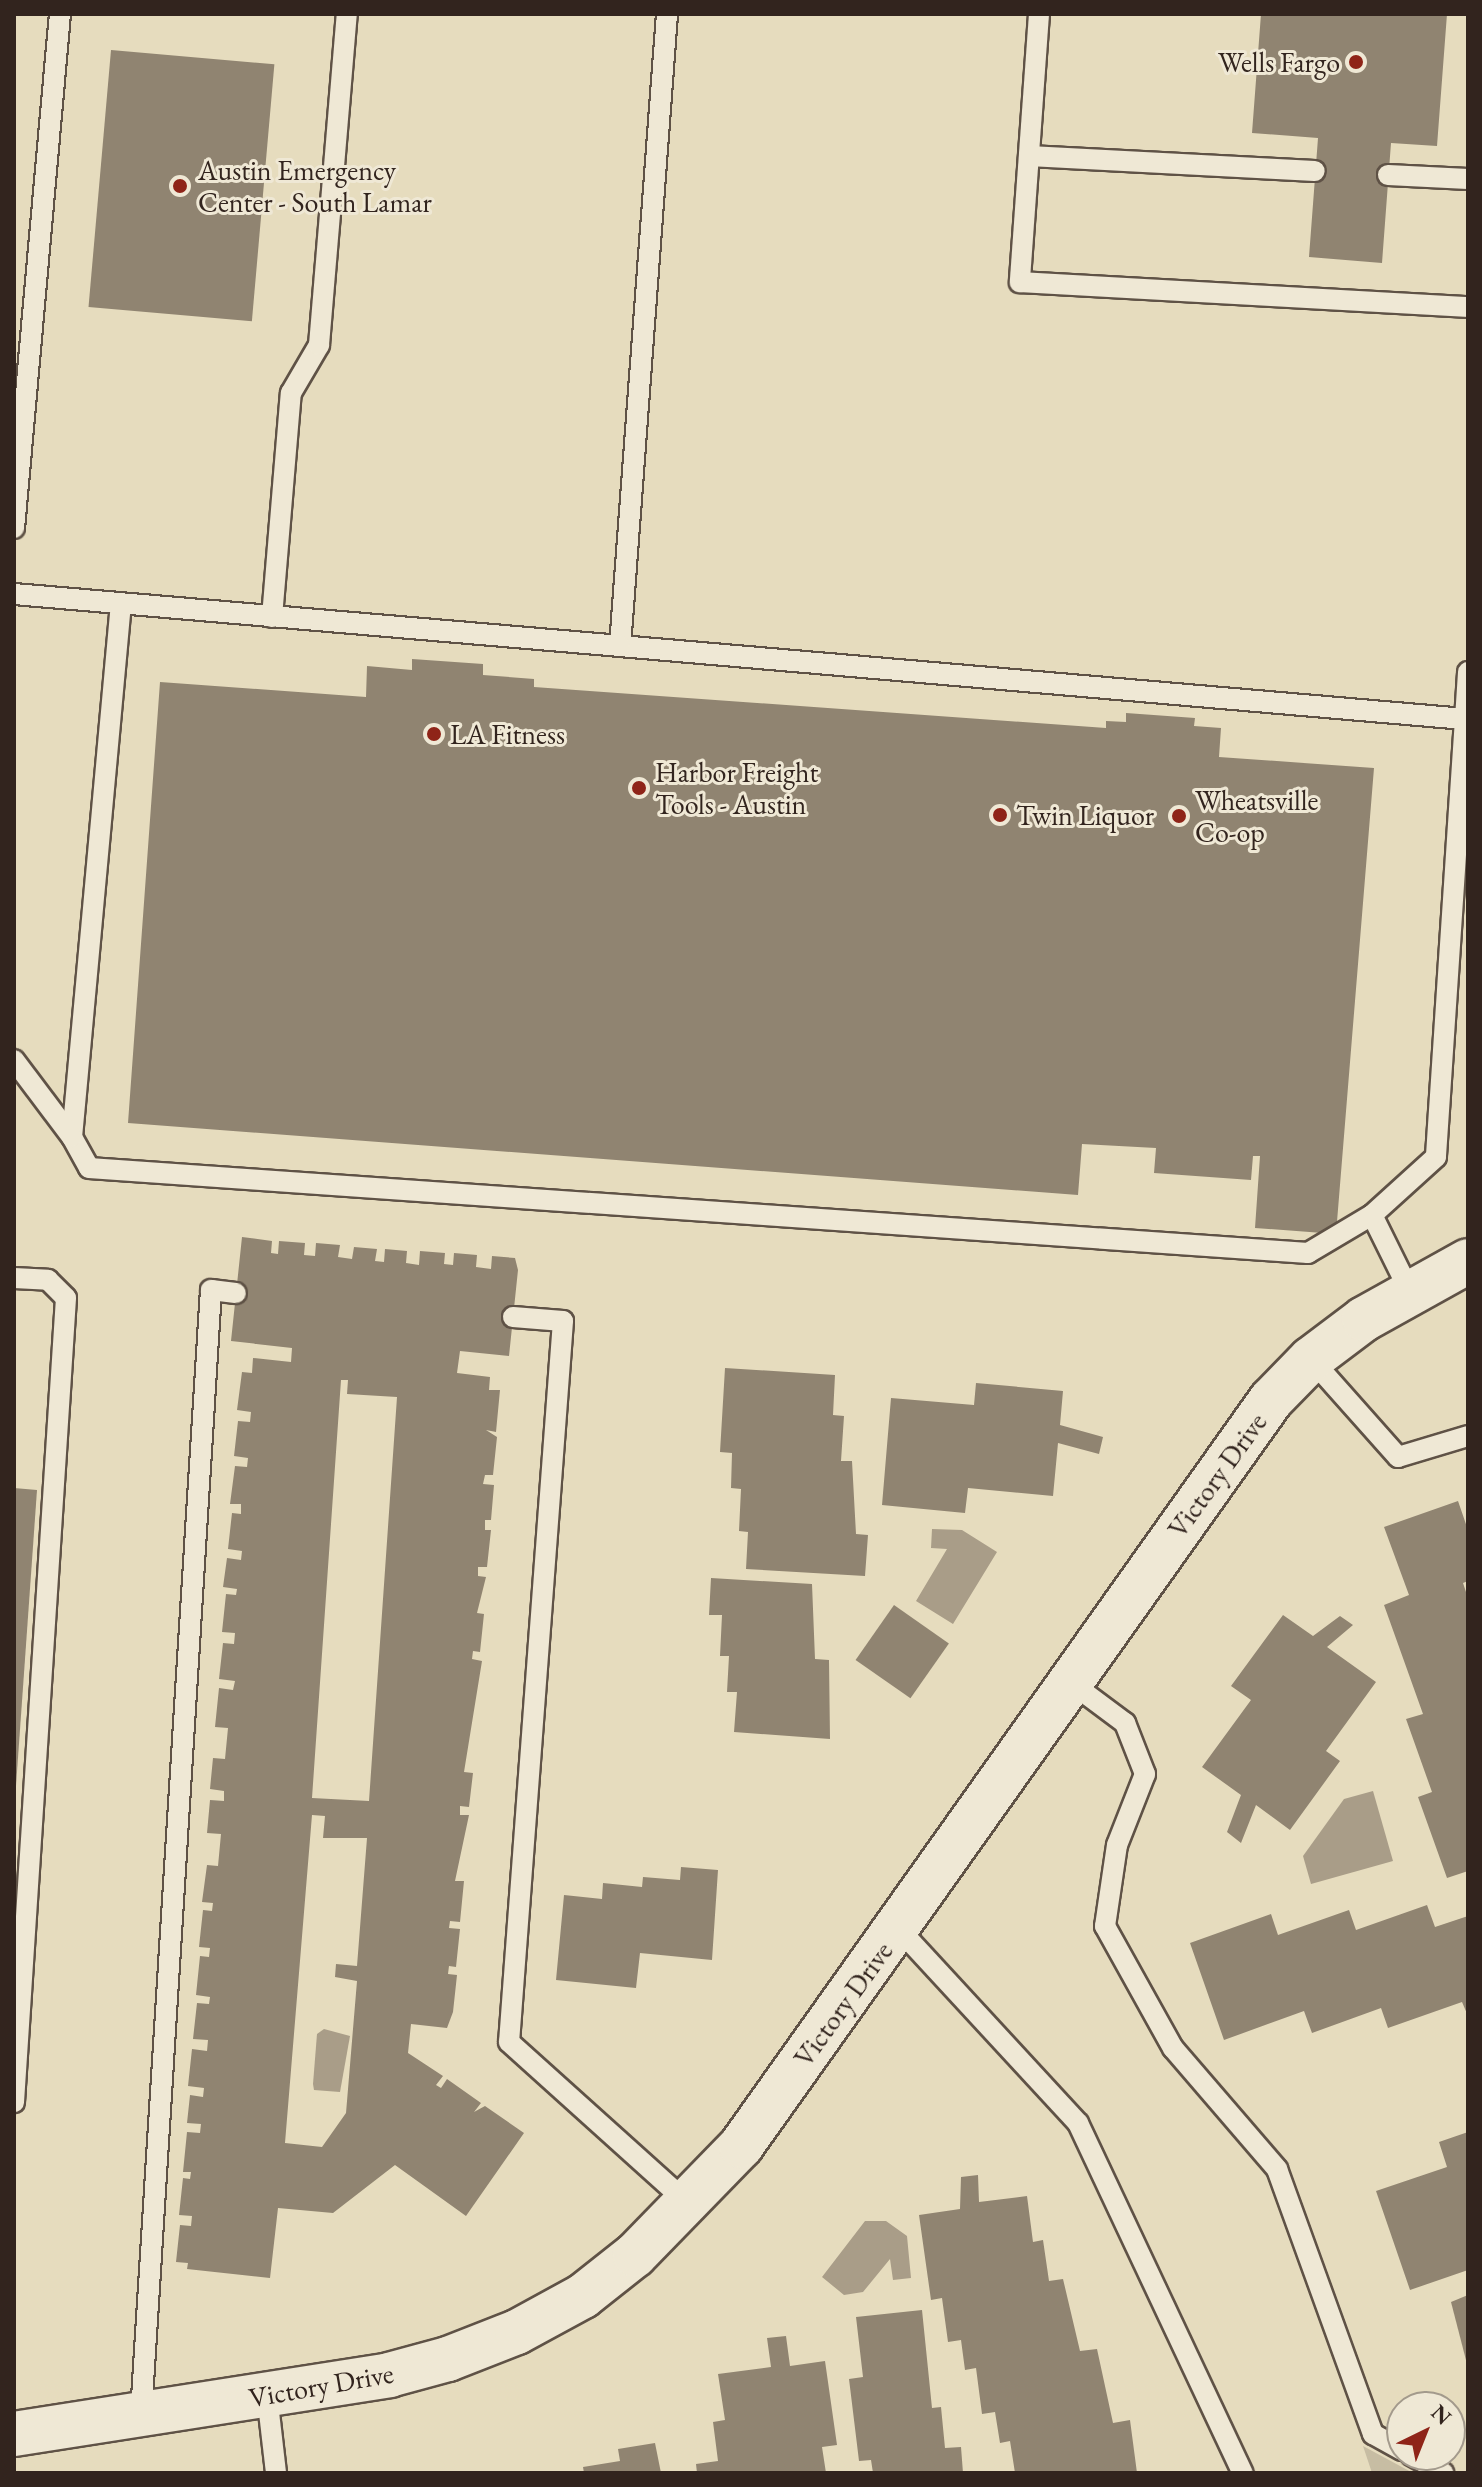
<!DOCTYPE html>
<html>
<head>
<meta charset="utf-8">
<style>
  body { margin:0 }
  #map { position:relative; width:1482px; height:2487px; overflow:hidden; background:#e6dcbe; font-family:"EB Garamond",serif }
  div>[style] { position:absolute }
  .green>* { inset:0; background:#c7bda3 }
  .water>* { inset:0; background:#a99d88 }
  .building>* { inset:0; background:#908471; transform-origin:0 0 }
  .roads { filter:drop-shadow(2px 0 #5f5246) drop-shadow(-2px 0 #5f5246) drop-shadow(0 2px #5f5246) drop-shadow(0 -2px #5f5246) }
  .service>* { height:20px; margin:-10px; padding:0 10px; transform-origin:10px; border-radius:10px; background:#efe8d5 }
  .tertiary>* { height:44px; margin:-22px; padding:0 22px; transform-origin:22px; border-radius:22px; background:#efe8d5 }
  .dots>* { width:22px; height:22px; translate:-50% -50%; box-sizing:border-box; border:4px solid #efe8d5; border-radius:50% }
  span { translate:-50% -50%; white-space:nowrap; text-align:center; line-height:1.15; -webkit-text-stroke:6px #efe8d5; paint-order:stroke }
  .poi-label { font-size:28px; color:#32241e }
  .right { translate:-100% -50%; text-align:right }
  .left { translate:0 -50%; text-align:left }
  .street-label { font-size:28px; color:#32241e }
  .frame { position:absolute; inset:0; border:16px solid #32241e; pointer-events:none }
  .north { position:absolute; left:1386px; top:2391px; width:80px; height:80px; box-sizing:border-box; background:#efe8d5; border:2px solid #a39a8c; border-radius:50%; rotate:43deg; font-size:22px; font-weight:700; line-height:32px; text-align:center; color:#32241e }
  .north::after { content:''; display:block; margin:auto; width:28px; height:36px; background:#8f2418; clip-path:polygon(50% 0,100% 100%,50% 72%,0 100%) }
</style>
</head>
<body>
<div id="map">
  <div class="green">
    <i style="clip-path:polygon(1363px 2446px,1413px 2473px,1372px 2473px)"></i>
  </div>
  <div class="water">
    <i style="clip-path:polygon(932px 1529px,962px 1530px,997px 1552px,953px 1624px,916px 1601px,947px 1549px,931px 1548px)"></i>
    <i style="clip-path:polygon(1373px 1791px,1393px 1861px,1311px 1884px,1303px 1856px,1344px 1799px)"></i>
    <i style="clip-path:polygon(324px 2029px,350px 2036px,340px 2092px,314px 2090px,313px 2084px,317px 2034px)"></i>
    <i style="clip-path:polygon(865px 2221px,886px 2221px,907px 2236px,911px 2278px,893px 2280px,890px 2259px,863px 2292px,844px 2295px,822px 2277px)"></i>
  </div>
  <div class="building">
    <i style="clip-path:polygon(1261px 14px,1447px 14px,1437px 146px,1391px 143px,1382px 263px,1309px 257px,1318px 138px,1252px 133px)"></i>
    <i style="left:111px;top:50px;width:164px;height:258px;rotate:5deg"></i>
    <i style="clip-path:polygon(412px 659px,483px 664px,483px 675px,534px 679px,534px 687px,1106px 728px,1106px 721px,1126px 722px,1126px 713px,1195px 718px,1194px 726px,1221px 728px,1219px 757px,1374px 768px,1336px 1234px,1255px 1228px,1260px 1156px,1253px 1156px,1251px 1180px,1154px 1173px,1156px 1148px,1082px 1144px,1078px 1195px,128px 1123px,160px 682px,366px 697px,367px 666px,412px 670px)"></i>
    <i style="clip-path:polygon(evenodd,242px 1237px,272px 1241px,271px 1253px,278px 1254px,279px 1241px,305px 1243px,304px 1255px,315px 1256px,316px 1243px,340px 1245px,338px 1257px,352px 1259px,354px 1247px,377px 1249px,375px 1261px,384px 1262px,385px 1249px,407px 1251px,406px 1263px,419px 1265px,420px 1251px,445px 1253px,444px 1264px,453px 1265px,454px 1253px,477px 1255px,476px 1267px,491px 1269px,492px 1256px,515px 1258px,518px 1270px,509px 1356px,460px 1351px,457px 1373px,490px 1377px,489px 1390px,500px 1390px,496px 1432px,486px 1430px,497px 1437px,493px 1475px,485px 1475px,483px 1484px,494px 1485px,491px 1520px,485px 1520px,485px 1530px,491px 1530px,487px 1567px,478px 1567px,478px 1576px,486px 1577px,477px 1613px,484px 1614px,480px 1652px,473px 1651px,472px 1659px,482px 1661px,464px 1772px,473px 1773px,469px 1807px,460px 1806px,460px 1815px,469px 1815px,455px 1881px,464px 1881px,460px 1922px,450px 1921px,449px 1928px,460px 1929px,456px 1967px,449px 1966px,448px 1974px,457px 1975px,453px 2012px,447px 2028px,411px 2024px,408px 2053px,443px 2076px,436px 2085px,441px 2088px,447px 2079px,481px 2103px,474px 2112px,485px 2106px,524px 2133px,466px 2216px,395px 2165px,333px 2213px,278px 2208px,270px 2278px,187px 2269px,188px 2263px,176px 2262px,180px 2225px,191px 2226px,192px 2216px,179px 2215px,183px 2178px,190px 2179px,191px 2172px,183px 2172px,187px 2132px,200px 2133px,201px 2124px,187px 2123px,190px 2095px,203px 2097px,204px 2088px,188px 2086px,192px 2049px,207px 2051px,208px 2040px,193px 2039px,197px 2003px,209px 2004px,210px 1997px,196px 1995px,200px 1956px,209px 1957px,210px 1948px,199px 1947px,203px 1910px,212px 1911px,213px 1903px,202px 1902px,207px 1865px,218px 1866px,221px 1834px,207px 1833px,210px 1800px,224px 1801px,224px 1791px,210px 1789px,213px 1758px,225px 1759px,228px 1728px,215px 1727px,219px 1688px,233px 1690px,235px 1681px,219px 1679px,223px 1643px,234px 1644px,235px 1633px,222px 1632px,226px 1594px,236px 1595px,237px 1589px,223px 1587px,227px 1558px,241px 1560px,242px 1551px,228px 1549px,232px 1513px,241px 1514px,241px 1504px,230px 1504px,235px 1466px,247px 1467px,248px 1458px,234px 1456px,238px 1421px,250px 1422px,251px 1412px,237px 1410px,242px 1372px,252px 1373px,253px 1358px,291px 1362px,292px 1348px,231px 1341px,242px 1237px,341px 1380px,348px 1380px,347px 1394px,397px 1397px,369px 1801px,312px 1798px,341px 1380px,242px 1237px,312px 1815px,325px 1816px,323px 1838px,367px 1838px,357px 1966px,336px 1964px,335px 1977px,357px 1981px,346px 2113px,322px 2147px,285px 2143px,312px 1815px)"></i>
    <i style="clip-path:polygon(725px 1368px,835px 1375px,833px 1415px,844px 1416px,841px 1461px,852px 1461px,856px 1534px,868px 1535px,865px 1576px,746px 1569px,748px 1532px,739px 1531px,741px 1489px,731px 1488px,732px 1453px,720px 1452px)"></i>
    <i style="clip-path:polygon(976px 1383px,1063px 1391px,1060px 1425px,1103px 1437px,1099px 1454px,1058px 1443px,1053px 1496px,968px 1488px,965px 1513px,882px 1505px,891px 1398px,974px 1405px)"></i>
    <i style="clip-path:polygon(14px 1488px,37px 1490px,16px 1786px,14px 1786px)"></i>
    <i style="clip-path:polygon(1458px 1501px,1468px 1530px,1468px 1581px,1463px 1583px,1468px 1598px,1468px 1871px,1447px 1878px,1418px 1797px,1432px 1792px,1406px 1719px,1423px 1714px,1384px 1605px,1409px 1595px,1384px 1527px)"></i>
    <i style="clip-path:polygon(711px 1578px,812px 1584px,815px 1659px,829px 1660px,830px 1739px,734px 1732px,737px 1692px,727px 1692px,729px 1656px,720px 1656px,722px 1615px,709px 1615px)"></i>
    <i style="left:894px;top:1605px;width:67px;height:67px;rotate:35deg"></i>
    <i style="clip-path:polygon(1283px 1615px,1313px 1636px,1340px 1616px,1353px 1625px,1327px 1647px,1376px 1682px,1326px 1751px,1340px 1761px,1290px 1830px,1256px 1805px,1241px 1843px,1227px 1832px,1241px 1795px,1202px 1767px,1251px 1700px,1231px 1686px)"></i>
    <i style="clip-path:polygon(681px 1867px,718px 1870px,712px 1960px,640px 1953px,636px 1988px,556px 1980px,564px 1895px,602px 1899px,603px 1883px,642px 1887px,643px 1877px,680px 1880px)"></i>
    <i style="clip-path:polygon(1427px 1905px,1435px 1927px,1468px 1916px,1468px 2016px,1462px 2002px,1388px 2028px,1381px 2008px,1312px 2033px,1304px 2011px,1224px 2040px,1190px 1943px,1271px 1914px,1278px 1935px,1349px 1910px,1356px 1930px)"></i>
    <i style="clip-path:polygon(1468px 2132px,1468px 2270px,1410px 2290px,1376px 2191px,1447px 2167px,1439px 2142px)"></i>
    <i style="clip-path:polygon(978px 2175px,979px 2202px,1027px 2196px,1033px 2242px,1043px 2240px,1049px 2281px,1063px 2279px,1080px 2351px,1097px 2349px,1113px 2423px,1130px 2420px,1137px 2473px,1015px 2473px,1010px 2441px,1000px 2443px,995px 2412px,982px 2414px,976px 2368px,965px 2370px,961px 2340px,948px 2342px,942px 2298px,931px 2300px,919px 2215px,960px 2209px,961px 2177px)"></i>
    <i style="clip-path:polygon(1468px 2295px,1468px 2363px,1467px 2364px,1451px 2302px)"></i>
    <i style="clip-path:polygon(922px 2310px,932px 2408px,941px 2407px,945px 2448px,961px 2447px,963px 2473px,873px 2473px,871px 2460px,859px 2461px,849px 2379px,863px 2377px,856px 2317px)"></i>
    <i style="clip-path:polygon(786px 2336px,790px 2366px,825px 2361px,837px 2445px,822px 2447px,826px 2473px,697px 2473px,696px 2464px,718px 2461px,713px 2422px,725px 2420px,718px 2374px,771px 2367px,767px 2338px)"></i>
    <i style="clip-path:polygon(655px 2443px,661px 2473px,584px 2473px,583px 2467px,620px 2461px,618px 2449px)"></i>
  </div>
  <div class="roads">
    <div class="service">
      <i style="left:667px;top:14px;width:634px;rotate:94.25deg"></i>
      <i style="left:620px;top:646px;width:848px;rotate:4.94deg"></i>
      <i style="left:1465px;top:719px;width:439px;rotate:93.8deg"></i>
      <i style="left:1436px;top:1157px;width:86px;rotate:137.8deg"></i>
      <i style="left:1372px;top:1215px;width:84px;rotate:63.7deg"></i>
      <i style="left:1039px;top:14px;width:269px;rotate:94.1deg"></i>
      <i style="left:1020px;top:282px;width:449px;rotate:3.2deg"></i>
      <i style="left:1029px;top:156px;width:286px;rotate:3deg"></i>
      <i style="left:1388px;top:175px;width:80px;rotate:2.9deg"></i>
      <i style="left:14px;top:528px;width:516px;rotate:-84.89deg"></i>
      <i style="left:14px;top:594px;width:608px;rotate:4.9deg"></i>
      <i style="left:121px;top:603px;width:536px;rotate:95.24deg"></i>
      <i style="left:72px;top:1137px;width:35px;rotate:61deg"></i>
      <i style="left:89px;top:1168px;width:1222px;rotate:3.99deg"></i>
      <i style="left:1308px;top:1253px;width:74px;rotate:-30.7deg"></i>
      <i style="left:272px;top:617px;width:225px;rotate:-85.2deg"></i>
      <i style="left:291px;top:393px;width:56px;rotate:-59.7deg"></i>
      <i style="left:319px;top:345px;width:332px;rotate:-85.2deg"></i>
      <i style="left:1465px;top:719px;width:47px;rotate:-86.3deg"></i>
      <i style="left:14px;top:1060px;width:96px;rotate:53deg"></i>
      <i style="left:14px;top:1278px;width:34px;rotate:3deg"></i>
      <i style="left:48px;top:1280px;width:25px;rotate:45deg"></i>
      <i style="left:66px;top:1298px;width:806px;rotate:93.7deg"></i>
      <i style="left:513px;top:1317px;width:50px;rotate:4.6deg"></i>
      <i style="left:563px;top:1321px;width:723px;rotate:94.28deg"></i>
      <i style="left:509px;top:2042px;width:244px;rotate:42deg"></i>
      <i style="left:1311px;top:1359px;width:131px;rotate:48.4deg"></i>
      <i style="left:1398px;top:1457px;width:73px;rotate:-16.7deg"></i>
      <i style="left:1070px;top:1682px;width:69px;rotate:36.7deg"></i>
      <i style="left:1125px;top:1723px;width:55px;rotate:68.6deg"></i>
      <i style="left:1145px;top:1774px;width:76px;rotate:111.5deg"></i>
      <i style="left:1117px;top:1845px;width:82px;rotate:98.4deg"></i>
      <i style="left:1105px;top:1926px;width:140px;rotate:60.9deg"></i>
      <i style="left:1173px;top:2048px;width:160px;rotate:49.3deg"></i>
      <i style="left:1277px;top:2169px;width:282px;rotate:70.1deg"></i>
      <i style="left:1373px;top:2434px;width:33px;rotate:29deg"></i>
      <i style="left:897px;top:1927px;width:267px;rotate:47.3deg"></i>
      <i style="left:1078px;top:2123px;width:387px;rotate:64.8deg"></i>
      <i style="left:267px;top:2395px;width:79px;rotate:83.4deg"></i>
      <i style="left:141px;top:2415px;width:1127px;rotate:-86.44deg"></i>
      <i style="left:211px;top:1290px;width:25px;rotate:7deg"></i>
      <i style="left:1411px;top:2455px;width:37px;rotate:29deg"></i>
    </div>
    <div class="tertiary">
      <i style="left:14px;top:2434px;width:380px;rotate:-8.9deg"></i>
      <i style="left:389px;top:2375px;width:61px;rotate:-15.2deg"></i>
      <i style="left:448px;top:2359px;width:74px;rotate:-21.4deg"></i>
      <i style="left:517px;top:2332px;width:75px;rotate:-28.6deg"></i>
      <i style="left:583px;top:2296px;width:66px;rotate:-38.3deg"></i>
      <i style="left:635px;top:2255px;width:152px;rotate:-45.8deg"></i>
      <i style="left:741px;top:2146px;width:915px;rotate:-54.61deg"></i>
      <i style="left:1271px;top:1400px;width:57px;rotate:-45.7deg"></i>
      <i style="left:1311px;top:1359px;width:66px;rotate:-37deg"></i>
      <i style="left:1364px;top:1319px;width:119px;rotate:-29.1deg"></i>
    </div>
  </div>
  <div class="dots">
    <i style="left:1356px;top:62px;background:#8f2418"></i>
    <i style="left:180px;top:186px;background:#8f2418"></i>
    <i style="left:434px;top:734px;background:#8f2418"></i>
    <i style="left:639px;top:788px;background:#8f2418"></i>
    <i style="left:1000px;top:815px;background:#8f2418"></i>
    <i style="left:1179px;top:816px;background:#8f2418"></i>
  </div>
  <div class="poi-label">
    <span class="right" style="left:1340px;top:62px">Wells Fargo</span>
    <span class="left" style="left:198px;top:186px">Austin Emergency<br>Center - South Lamar</span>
    <span class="left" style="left:450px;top:734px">LA Fitness</span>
    <span class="left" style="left:655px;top:788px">Harbor Freight<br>Tools - Austin</span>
    <span class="left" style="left:1195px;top:816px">Wheatsville<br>Co-op</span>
    <span class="left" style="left:1016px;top:815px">Twin Liquor</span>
  </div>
  <div class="street-label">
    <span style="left:1217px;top:1475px;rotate:-54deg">Victory Drive</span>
    <span style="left:843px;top:2004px;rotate:-54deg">Victory Drive</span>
    <span style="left:321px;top:2385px;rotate:-10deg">Victory Drive</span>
  </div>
  <div class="frame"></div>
  <div class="north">N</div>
</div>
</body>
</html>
